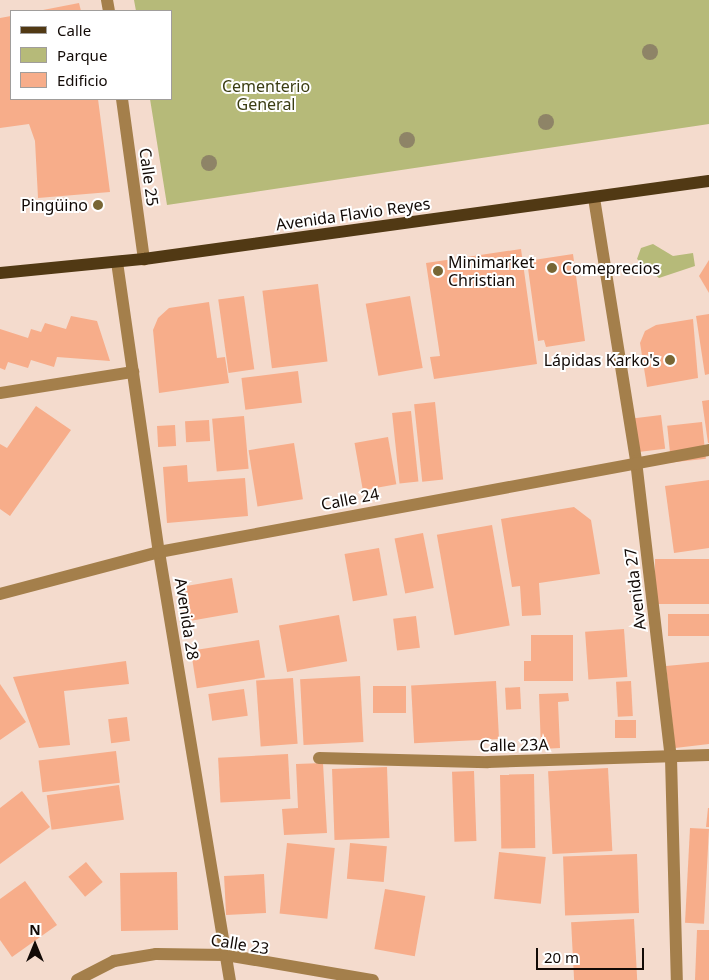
<!DOCTYPE html>
<html>
<head>
<meta charset="utf-8">
<style>
  body { margin:0 }
  #map { position:relative; width:709px; height:980px; overflow:hidden; background:#f4dbcd; font-family:"Noto Sans",sans-serif }
  div>[style] { position:absolute }
  .green>* { inset:0; background:#b6ba79 }
  .building>* { inset:0; background:#f7ad8a; transform-origin:0 0 }
  .service>* { height:12px; margin:-6px; padding:0 6px; transform-origin:6px; border-radius:6px; background:#a47f4b }
  .minor>* { height:12px; margin:-6px; padding:0 6px; transform-origin:6px; border-radius:6px; background:#a47f4b }
  .primary>* { height:12px; margin:-6px; padding:0 6px; transform-origin:6px; border-radius:6px; background:#513914 }
  .trees>* { width:16px; height:16px; margin:-8px; border-radius:50%; background:#8e8467 }
  .dots>* { width:14px; height:14px; translate:-50% -50%; box-sizing:border-box; border:2px solid #fff; border-radius:50% }
  span { translate:-50% -50%; white-space:nowrap; text-align:center; line-height:1.15; -webkit-text-stroke:4px #fff; paint-order:stroke }
  .park-label { font-size:16px; color:#3b3d13 }
  .street-label { font-size:16px; color:#120a06 }
  .poi-label { font-size:16px; color:#120a06 }
  .right { translate:-100% -50%; text-align:right }
  .left { translate:0 -50%; text-align:left }
  .legend { position:absolute; left:10px; top:10px; width:162px; height:90px; box-sizing:border-box; background:#fff; border:1px solid #a09d9b; margin:0; padding:6px 9px; list-style:none; font-size:15px; color:#120a06 }
  .legend li { display:flex; align-items:center; gap:10px; height:25px }
  .legend b { width:25px; border:1px solid #a09d9b }
  .north { position:absolute; left:10px; top:920px; width:50px; height:50px; -webkit-text-stroke:4px #fff; paint-order:stroke; rotate:0deg; font-size:14px; font-weight:700; line-height:20px; text-align:center; color:#120a06 }
  .north::after { content:''; display:block; margin:auto; width:18px; height:22px; background:#120a06; clip-path:polygon(50% 0,100% 100%,50% 72%,0 100%) }
  .scale { position:absolute; left:536px; top:948px; width:108px; height:22px; box-sizing:border-box; border:2px solid #120a06; border-top:0; padding-left:6px; font-size:15px; line-height:18px; white-space:nowrap; color:#120a06; -webkit-text-stroke:4px #fff; paint-order:stroke }
</style>
</head>
<body>
<div id="map">
  <div class="green">
    <i style="clip-path:polygon(134px 0,709px 0,709px 124px,167px 205px,150px 99px,171px 99px,171px 11px,136px 11px)"></i>
    <i style="clip-path:polygon(653px 244px,673px 256px,693px 253px,695px 266px,659px 278px,637px 259px,641px 248px)"></i>
  </div>
  <div class="building">
    <i style="clip-path:polygon(79px 3px,81px 11px,43px 11px,43px 10px)"></i>
    <i style="clip-path:polygon(11px 16px,11px 99px,98px 99px,110px 192px,38px 198px,35px 141px,29px 124px,0 128px,0 18px)"></i>
    <i style="clip-path:polygon(521px 249px,537px 364px,434px 379px,430px 357px,440px 356px,426px 263px)"></i>
    <i style="clip-path:polygon(573px 254px,585px 341px,546px 347px,544px 340px,538px 341px,527px 261px)"></i>
    <i style="clip-path:polygon(709px 260px,709px 293px,699px 276px)"></i>
    <i style="left:318px;top:284px;width:78px;height:56px;rotate:83deg"></i>
    <i style="left:244px;top:296px;width:74px;height:26px;rotate:82deg"></i>
    <i style="left:410px;top:296px;width:73px;height:45px;rotate:80deg"></i>
    <i style="clip-path:polygon(209px 302px,217px 358px,225px 357px,229px 383px,159px 393px,153px 330px,158px 318px,169px 308px)"></i>
    <i style="clip-path:polygon(709px 314px,709px 374px,705px 375px,696px 316px)"></i>
    <i style="clip-path:polygon(71px 316px,97px 321px,110px 361px,57px 357px,54px 367px,31px 360px,28px 368px,8px 362px,5px 370px,0 368px,0 329px,28px 338px,31px 329px,41px 332px,45px 323px,66px 329px)"></i>
    <i style="clip-path:polygon(693px 319px,698px 378px,647px 387px,640px 343px,645px 331px,656px 325px)"></i>
    <i style="left:298px;top:371px;width:32px;height:57px;rotate:83deg"></i>
    <i style="clip-path:polygon(709px 400px,709px 443px,708px 443px,702px 401px)"></i>
    <i style="left:435px;top:402px;width:78px;height:21px;rotate:84deg"></i>
    <i style="clip-path:polygon(36px 406px,71px 430px,10px 516px,0 509px,0 444px,7px 448px)"></i>
    <i style="left:411px;top:411px;width:71px;height:19px;rotate:84deg"></i>
    <i style="left:661px;top:415px;width:34px;height:31px;rotate:83deg"></i>
    <i style="left:244px;top:416px;width:53px;height:32px;rotate:85deg"></i>
    <i style="left:209px;top:420px;width:21px;height:24px;rotate:87deg"></i>
    <i style="left:702px;top:422px;width:37px;height:35px;rotate:84deg"></i>
    <i style="left:175px;top:425px;width:21px;height:18px;rotate:87deg"></i>
    <i style="left:388px;top:437px;width:48px;height:34px;rotate:80deg"></i>
    <i style="left:294px;top:443px;width:57px;height:46px;rotate:81deg"></i>
    <i style="clip-path:polygon(187px 465px,188px 482px,245px 478px,248px 516px,167px 523px,163px 467px)"></i>
    <i style="clip-path:polygon(709px 480px,709px 548px,674px 553px,665px 486px)"></i>
    <i style="clip-path:polygon(574px 507px,591px 520px,600px 574px,539px 583px,541px 615px,522px 616px,520px 586px,512px 587px,501px 519px)"></i>
    <i style="left:492px;top:525px;width:102px;height:56px;rotate:80deg"></i>
    <i style="left:423px;top:533px;width:56px;height:29px;rotate:79deg"></i>
    <i style="left:379px;top:548px;width:48px;height:35px;rotate:80deg"></i>
    <i style="left:709px;top:559px;width:45px;height:54px;rotate:90deg"></i>
    <i style="left:232px;top:578px;width:35px;height:55px;rotate:80deg"></i>
    <i style="left:709px;top:614px;width:22px;height:41px;rotate:90deg"></i>
    <i style="left:339px;top:615px;width:47px;height:61px;rotate:80deg"></i>
    <i style="left:416px;top:616px;width:32px;height:23px;rotate:83deg"></i>
    <i style="left:624px;top:629px;width:48px;height:39px;rotate:86deg"></i>
    <i style="clip-path:polygon(531px 635px,573px 635px,573px 681px,524px 681px,524px 661px,531px 661px)"></i>
    <i style="left:259px;top:640px;width:38px;height:69px;rotate:81deg"></i>
    <i style="clip-path:polygon(126px 661px,129px 684px,64px 691px,70px 745px,39px 748px,13px 677px)"></i>
    <i style="clip-path:polygon(709px 662px,709px 744px,675px 748px,666px 666px)"></i>
    <i style="left:360px;top:676px;width:66px;height:60px;rotate:87deg"></i>
    <i style="left:293px;top:678px;width:66px;height:37px;rotate:86deg"></i>
    <i style="left:496px;top:681px;width:58px;height:85px;rotate:87deg"></i>
    <i style="left:631px;top:681px;width:35px;height:15px;rotate:87deg"></i>
    <i style="clip-path:polygon(0 684px,26px 722px,0 740px)"></i>
    <i style="left:373px;top:686px;width:33px;height:27px"></i>
    <i style="left:520px;top:687px;width:22px;height:15px;rotate:87deg"></i>
    <i style="left:244px;top:689px;width:27px;height:36px;rotate:82deg"></i>
    <i style="clip-path:polygon(568px 693px,569px 701px,558px 702px,560px 748px,541px 749px,539px 694px)"></i>
    <i style="left:127px;top:717px;width:24px;height:19px;rotate:83deg"></i>
    <i style="left:636px;top:720px;width:18px;height:21px;rotate:90deg"></i>
    <i style="left:116px;top:751px;width:32px;height:78px;rotate:83deg"></i>
    <i style="left:288px;top:754px;width:45px;height:70px;rotate:87deg"></i>
    <i style="clip-path:polygon(323px 763px,327px 833px,284px 835px,282px 809px,298px 808px,296px 764px)"></i>
    <i style="left:387px;top:767px;width:71px;height:55px;rotate:88deg"></i>
    <i style="left:608px;top:768px;width:83px;height:60px;rotate:87deg"></i>
    <i style="left:474px;top:771px;width:70px;height:22px;rotate:88deg"></i>
    <i style="left:534px;top:774px;width:74px;height:34px;rotate:89deg"></i>
    <i style="left:119px;top:785px;width:35px;height:73px;rotate:82deg"></i>
    <i style="clip-path:polygon(22px 791px,50px 827px,0 864px,0 808px)"></i>
    <i style="clip-path:polygon(708px 808px,709px 808px,709px 827px,706px 827px)"></i>
    <i style="left:690px;top:828px;width:19px;height:95px;rotate:3deg"></i>
    <i style="left:287px;top:843px;width:48px;height:71px;rotate:6deg"></i>
    <i style="left:350px;top:843px;width:37px;height:36px;rotate:5deg"></i>
    <i style="left:499px;top:852px;width:47px;height:47px;rotate:6deg"></i>
    <i style="left:637px;top:854px;width:59px;height:74px;rotate:88deg"></i>
    <i style="left:86px;top:862px;width:26px;height:23px;rotate:50deg"></i>
    <i style="left:177px;top:872px;width:58px;height:57px;rotate:89deg"></i>
    <i style="left:264px;top:874px;width:39px;height:40px;rotate:87deg"></i>
    <i style="clip-path:polygon(25px 881px,57px 925px,12px 957px,0 940px,0 899px)"></i>
    <i style="left:385px;top:889px;width:41px;height:61px;rotate:10deg"></i>
    <i style="left:634px;top:919px;width:61px;height:63px;rotate:87deg"></i>
    <i style="clip-path:polygon(697px 930px,709px 930px,709px 980px,695px 980px)"></i>
  </div>
  <div class="service">
    <i style="left:0;top:393px;width:135px;rotate:-9deg"></i>
  </div>
  <div class="minor">
    <i style="left:107px;top:0;width:11px;rotate:80deg"></i>
    <i style="left:122px;top:99px;width:162px;rotate:82.2deg"></i>
    <i style="left:594px;top:198px;width:266px;rotate:80.9deg"></i>
    <i style="left:636px;top:461px;width:299px;rotate:83.3deg"></i>
    <i style="left:671px;top:758px;width:222px;rotate:88.5deg"></i>
    <i style="left:117px;top:262px;width:293px;rotate:81.8deg"></i>
    <i style="left:159px;top:552px;width:434px;rotate:80.6deg"></i>
    <i style="left:0;top:594px;width:164px;rotate:-14.8deg"></i>
    <i style="left:159px;top:552px;width:559px;rotate:-10.51deg"></i>
    <i style="left:319px;top:758px;width:169px;rotate:1.4deg"></i>
    <i style="left:488px;top:762px;width:221px;rotate:-1.8deg"></i>
    <i style="left:77px;top:980px;width:42px;rotate:-27.2deg"></i>
    <i style="left:114px;top:961px;width:43px;rotate:-9.5deg"></i>
    <i style="left:156px;top:954px;width:70px;rotate:0.8deg"></i>
    <i style="left:226px;top:955px;width:149px;rotate:9.7deg"></i>
  </div>
  <div class="primary">
    <i style="left:0;top:273px;width:145px;rotate:-5.6deg"></i>
    <i style="left:144px;top:259px;width:570px;rotate:-7.86deg"></i>
  </div>
  <div class="trees">
    <i style="left:650px;top:52px"></i>
    <i style="left:546px;top:122px"></i>
    <i style="left:407px;top:140px"></i>
    <i style="left:209px;top:163px"></i>
  </div>
  <div class="dots">
    <i style="left:98px;top:205px;background:#786634"></i>
    <i style="left:552px;top:268px;background:#786634"></i>
    <i style="left:438px;top:271px;background:#786634"></i>
    <i style="left:670px;top:360px;background:#786634"></i>
  </div>
  <div class="park-label">
    <span style="left:266px;top:95px">Cementerio<br>General</span>
  </div>
  <div class="street-label">
    <span style="left:149px;top:177px;rotate:82deg">Calle 25</span>
    <span style="left:353px;top:214px;rotate:-8deg">Avenida Flavio Reyes</span>
    <span style="left:350px;top:499px;rotate:-11deg">Calle 24</span>
    <span style="left:635px;top:589px;rotate:-97deg">Avenida 27</span>
    <span style="left:187px;top:619px;rotate:81deg">Avenida 28</span>
    <span style="left:514px;top:745px;rotate:-1deg">Calle 23A</span>
    <span style="left:240px;top:944px;rotate:9deg">Calle 23</span>
  </div>
  <div class="poi-label">
    <span class="right" style="left:88px;top:205px">Pingüino</span>
    <span class="left" style="left:448px;top:271px">Minimarket<br>Christian</span>
    <span class="left" style="left:562px;top:268px">Comeprecios</span>
    <span class="right" style="left:660px;top:360px">Lápidas Karko's</span>
  </div>
  <ul class="legend">
  <li><b style="height:6px;background:#513914"></b>Calle</li>
  <li><b style="height:14px;background:#b6ba79"></b>Parque</li>
  <li><b style="height:14px;background:#f7ad8a"></b>Edificio</li>
  </ul>
  <div class="north">N</div>
  <div class="scale">20 m</div>
</div>
</body>
</html>
